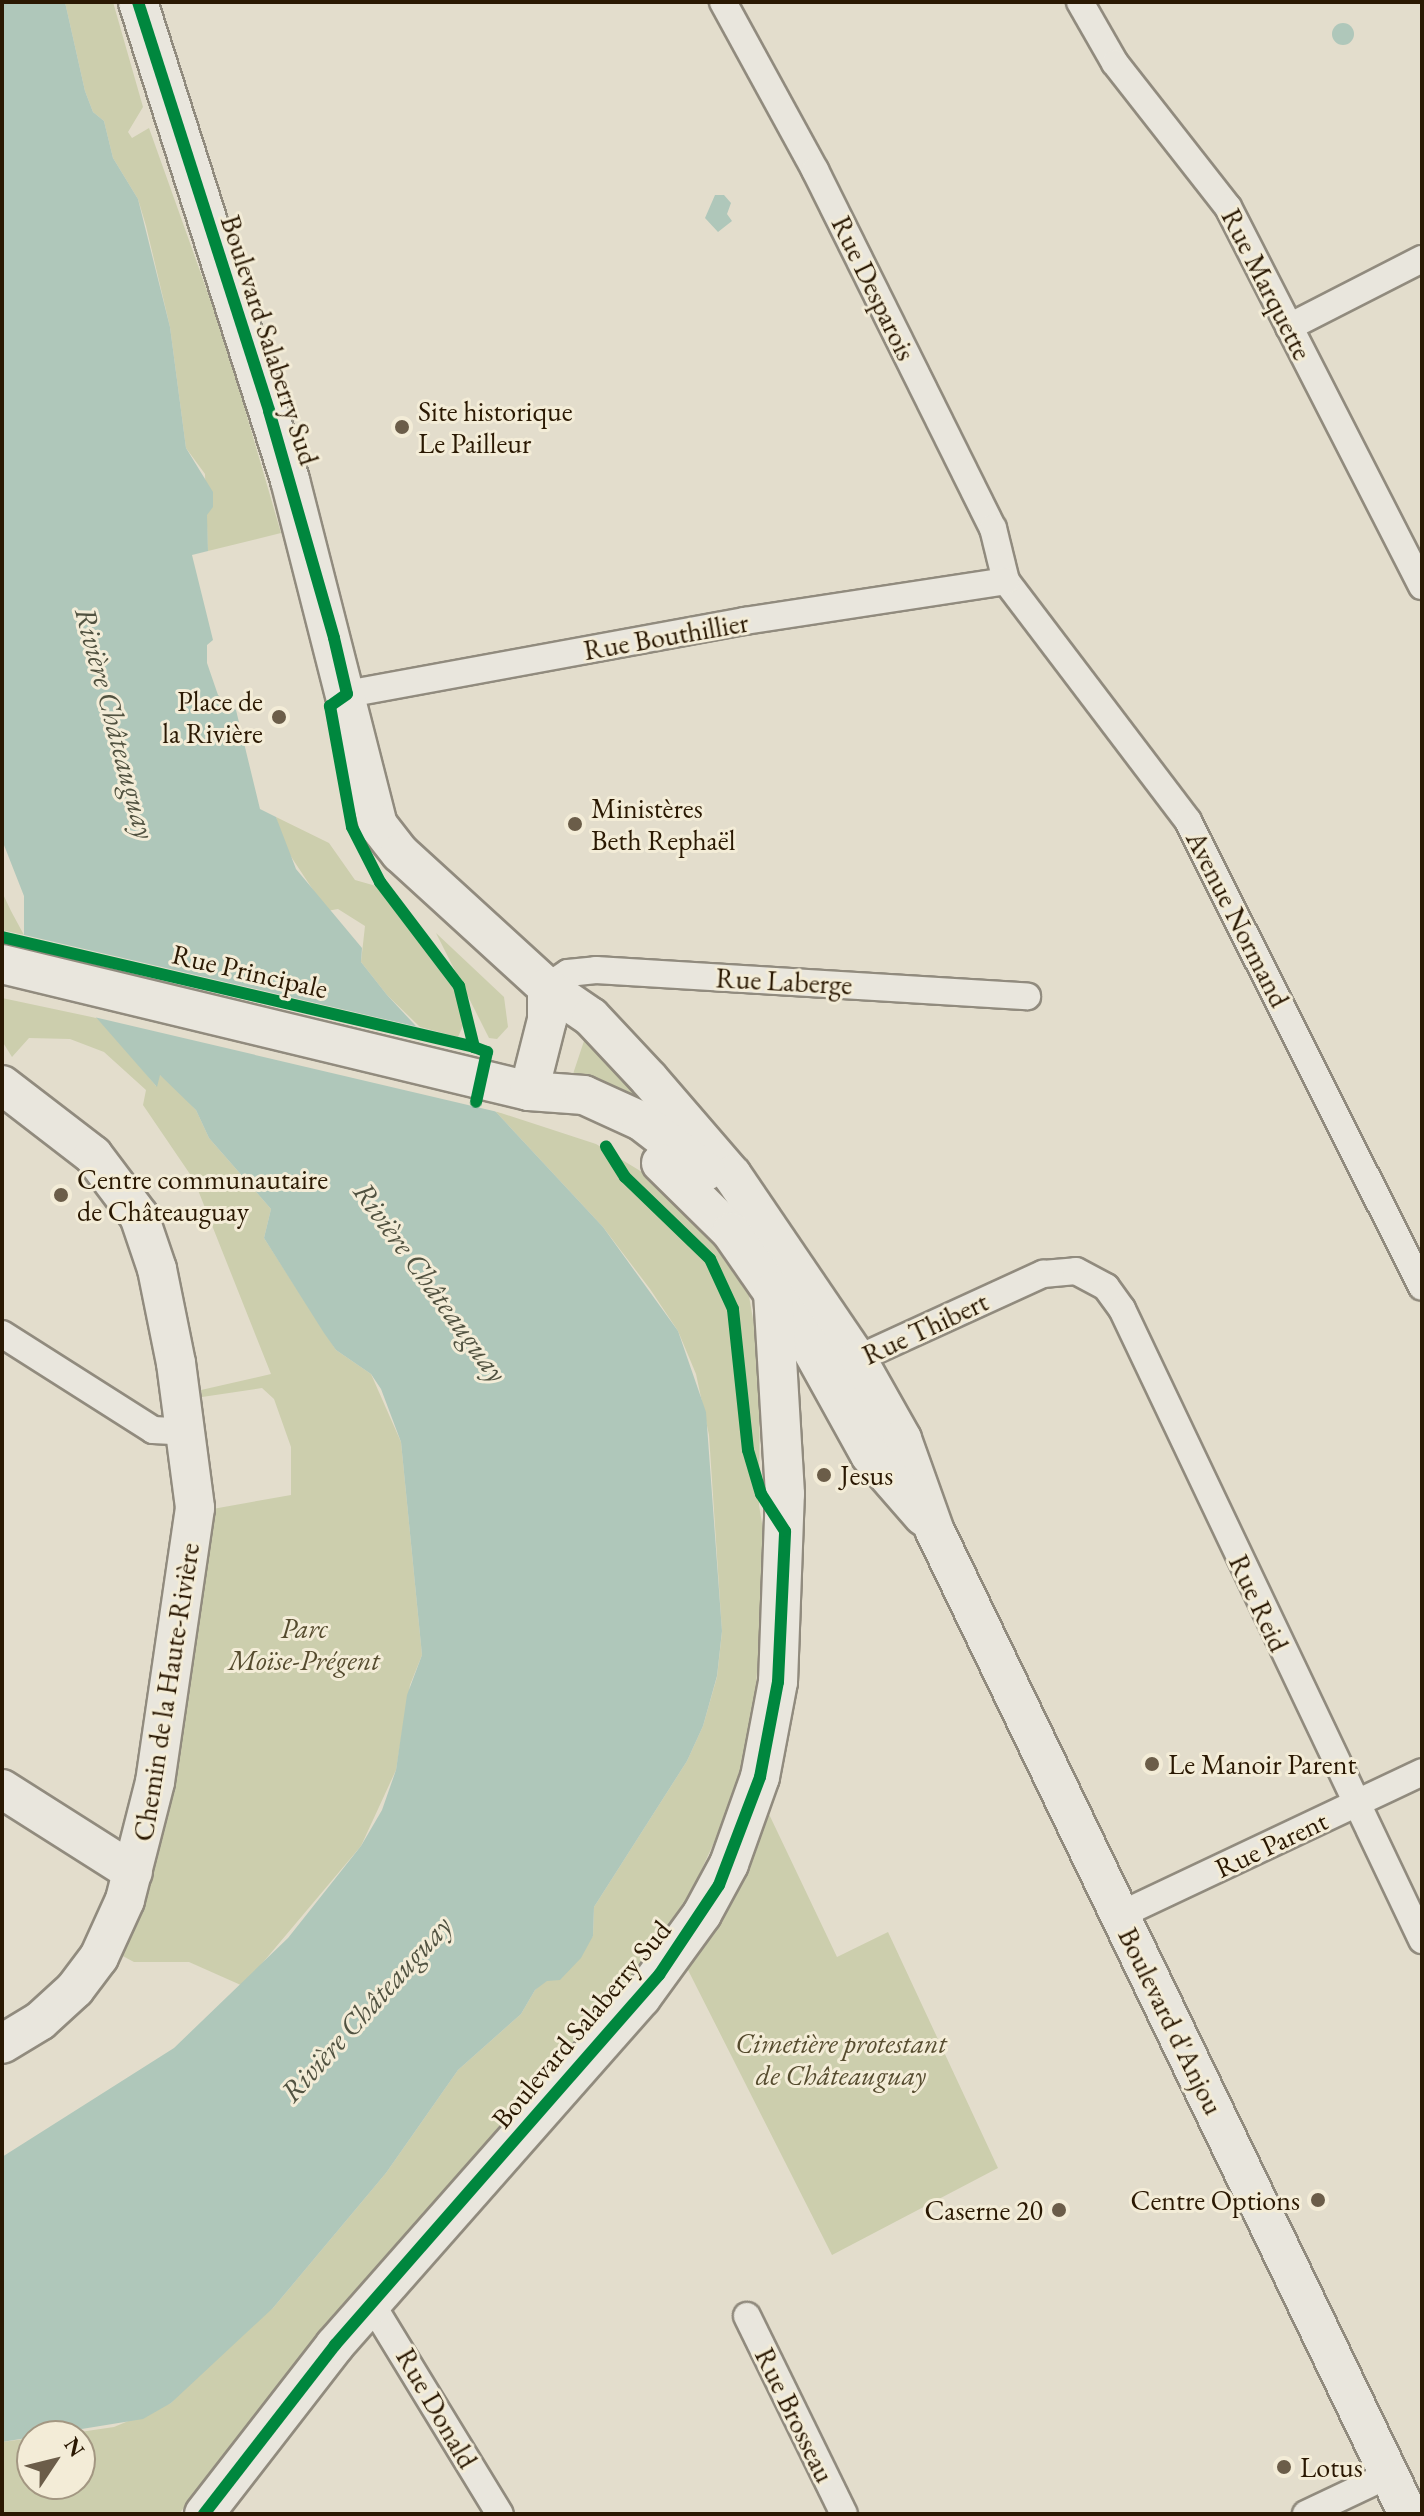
<!DOCTYPE html>
<html>
<head>
<meta charset="utf-8">
<style>
  body { margin:0 }
  #map { position:relative; width:1424px; height:2516px; overflow:hidden; background:#e3ddcc; font-family:"EB Garamond",serif }
  div>[style] { position:absolute }
  .green>* { inset:0; background:#cccead }
  .water>* { inset:0; background:#afc7ba }
  .round { border-radius:50% }
  .pier>* { inset:0; background:#e3ddcc }
  .roads { filter:drop-shadow(2px 0 #918b7e) drop-shadow(-2px 0 #918b7e) drop-shadow(0 2px #918b7e) drop-shadow(0 -2px #918b7e) }
  .street>* { height:26px; margin:-13px; padding:0 13px; transform-origin:13px; border-radius:13px; background:#e9e6dd }
  .secondary>* { height:38px; margin:-19px; padding:0 19px; transform-origin:19px; border-radius:19px; background:#e9e6dd }
  .cycleway>* { height:12px; margin:-6px; padding:0 6px; transform-origin:6px; border-radius:6px; background:#00873e }
  .dots>* { width:22px; height:22px; translate:-50% -50%; box-sizing:border-box; border:4px solid #f3ecd7; border-radius:50% }
  span { translate:-50% -50%; white-space:nowrap; text-align:center; line-height:1.15; -webkit-text-stroke:6px #f3ecd7; paint-order:stroke }
  .street-label { font-size:28px; color:#2a1802 }
  .poi-label { font-size:28px; color:#2a1802 }
  .left { translate:0 -50%; text-align:left }
  .right { translate:-100% -50%; text-align:right }
  .park-label { font-size:28px; color:#554b2e; font-style:italic }
  .water-label { font-size:30px; color:#515240; font-style:italic }
  .frame { position:absolute; inset:0; border:4px solid #2a1802; pointer-events:none }
  .north { position:absolute; left:16px; top:2420px; width:80px; height:80px; box-sizing:border-box; background:#f3ecd7; border:2px solid #a39782; border-radius:50%; rotate:55deg; font-size:22px; font-weight:700; line-height:32px; text-align:center; color:#2a1802 }
  .north::after { content:''; display:block; margin:auto; width:28px; height:36px; background:#6b5d49; clip-path:polygon(50% 0,100% 100%,50% 72%,0 100%) }
</style>
</head>
<body>
<div id="map">
  <div class="green">
    <i style="clip-path:polygon(65px 2px,113px 2px,143px 107px,128px 132px,132px 138px,149px 128px,226px 344px,281px 533px,208px 551px,205px 474px,186px 448px,170px 327px,146px 226px,138px 199px,113px 158px,104px 121px,93px 112px,85px 91px)"></i>
    <i style="clip-path:polygon(276px 817px,329px 843px,355px 880px,376px 886px,456px 992px,466px 1019px,458px 1037px,420px 1027px,387px 995px,361px 962px,365px 926px,338px 909px,327px 911px,284px 846px)"></i>
    <i style="clip-path:polygon(2px 892px,11px 911px,24px 935px,2px 930px)"></i>
    <i style="clip-path:polygon(436px 933px,504px 997px,508px 1027px,497px 1039px,489px 1038px)"></i>
    <i style="clip-path:polygon(2px 998px,101px 1019px,156px 1086px,159px 1074px,176px 1088px,196px 1110px,209px 1138px,271px 1209px,264px 1238px,336px 1350px,371px 1374px,401px 1442px,422px 1655px,410px 1685px,396px 1770px,361px 1846px,243px 1986px,189px 1962px,134px 1962px,115px 1952px,207px 1510px,291px 1495px,291px 1447px,274px 1399px,262px 1388px,202px 1397px,201px 1390px,271px 1374px,194px 1180px,143px 1105px,146px 1090px,104px 1052px,70px 1039px,29px 1038px,12px 1057px,2px 1041px)"></i>
    <i style="clip-path:polygon(586px 1035px,641px 1096px,638px 1099px,572px 1077px)"></i>
    <i style="clip-path:polygon(495px 1111px,596px 1144px,642px 1172px,707px 1235px,749px 1296px,760px 1360px,759px 1505px,766px 1548px,754px 1713px,730px 1808px,692px 1890px,637px 1971px,323px 2328px,179px 2514px,2px 2514px,2px 2442px,32px 2438px,32px 2484px,80px 2484px,80px 2436px,53px 2436px,114px 2427px,171px 2403px,225px 2339px,273px 2308px,386px 2173px,458px 2070px,521px 2014px,535px 1990px,593px 1936px,594px 1907px,687px 1761px,703px 1726px,717px 1677px,722px 1632px,709px 1435px,696px 1374px,678px 1331px,650px 1289px,603px 1227px)"></i>
    <i style="clip-path:polygon(767px 1810px,837px 1957px,888px 1932px,998px 2168px,832px 2255px,687px 1968px,717px 1922px)"></i>
  </div>
  <div class="water">
    <i style="clip-path:polygon(2px 2px,65px 2px,85px 91px,93px 112px,104px 121px,113px 158px,138px 199px,170px 327px,186px 448px,213px 492px,213px 507px,207px 515px,208px 551px,192px 555px,213px 640px,207px 645px,207px 663px,218px 695px,236px 710px,260px 809px,276px 817px,296px 869px,362px 948px,361px 962px,387px 995px,603px 1227px,678px 1331px,706px 1412px,722px 1631px,717px 1676px,703px 1726px,687px 1761px,594px 1907px,593px 1936px,581px 1958px,560px 1980px,547px 1981px,535px 1990px,521px 2014px,458px 2070px,386px 2173px,273px 2308px,171px 2403px,143px 2419px,2px 2442px,2px 2157px,174px 2048px,288px 1938px,361px 1846px,382px 1810px,396px 1770px,407px 1695px,422px 1655px,401px 1442px,381px 1389px,371px 1374px,336px 1350px,324px 1333px,264px 1238px,271px 1209px,209px 1138px,196px 1110px,160px 1075px,157px 1087px,24px 935px,24px 896px,2px 840px)"></i>
    <i class="round" style="left:1332px;top:23px;width:22px;height:22px"></i>
    <i style="clip-path:polygon(715px 195px,724px 195px,731px 203px,727px 214px,732px 221px,718px 232px,705px 218px)"></i>
  </div>
  <div class="pier">
    <i style="clip-path:polygon(20px 934px,427px 1029px,502px 1113px,94px 1017px)"></i>
  </div>
  <div class="roads">
    <div class="street">
      <i style="left:723px;top:2px;width:192px;rotate:61.3deg"></i>
      <i style="left:815px;top:170px;width:400px;rotate:63.6deg"></i>
      <i style="left:993px;top:528px;width:55px;rotate:76.2deg"></i>
      <i style="left:1006px;top:581px;width:301px;rotate:52.8deg"></i>
      <i style="left:1188px;top:821px;width:521px;rotate:63.34deg"></i>
      <i style="left:1080px;top:2px;width:70px;rotate:60.2deg"></i>
      <i style="left:1115px;top:63px;width:183px;rotate:51.9deg"></i>
      <i style="left:1228px;top:207px;width:426px;rotate:62.9deg"></i>
      <i style="left:1289px;top:327px;width:149px;rotate:-27.1deg"></i>
      <i style="left:347px;top:694px;width:405px;rotate:-10.4deg"></i>
      <i style="left:745px;top:621px;width:264px;rotate:-8.7deg"></i>
      <i style="left:547px;top:987px;width:25px;rotate:-34deg"></i>
      <i style="left:568px;top:973px;width:28px;rotate:-6deg"></i>
      <i style="left:596px;top:970px;width:432px;rotate:3.5deg"></i>
      <i style="left:2px;top:1334px;width:179px;rotate:32.4deg"></i>
      <i style="left:153px;top:1430px;width:34px;rotate:3deg"></i>
      <i style="left:857px;top:1359px;width:205px;rotate:-24.6deg"></i>
      <i style="left:1043px;top:1274px;width:33px;rotate:-5deg"></i>
      <i style="left:1076px;top:1271px;width:34px;rotate:28deg"></i>
      <i style="left:1106px;top:1287px;width:27px;rotate:54deg"></i>
      <i style="left:1122px;top:1309px;width:699px;rotate:64.57deg"></i>
      <i style="left:1120px;top:1915px;width:334px;rotate:-25.3deg"></i>
      <i style="left:371px;top:2303px;width:247px;rotate:58.6deg"></i>
      <i style="left:747px;top:2316px;width:220px;rotate:63.9deg"></i>
      <i style="left:1306px;top:2514px;width:91px;rotate:-25.4deg"></i>
    </div>
    <div class="secondary">
      <i style="left:138px;top:2px;width:502px;rotate:72.36deg"></i>
      <i style="left:290px;top:480px;width:356px;rotate:75.7deg"></i>
      <i style="left:378px;top:825px;width:36px;rotate:52deg"></i>
      <i style="left:400px;top:853px;width:199px;rotate:42.4deg"></i>
      <i style="left:547px;top:987px;width:53px;rotate:34.3deg"></i>
      <i style="left:591px;top:1017px;width:85px;rotate:46.9deg"></i>
      <i style="left:649px;top:1079px;width:127px;rotate:49.2deg"></i>
      <i style="left:732px;top:1175px;width:222px;rotate:55.8deg"></i>
      <i style="left:857px;top:1359px;width:92px;rotate:60.6deg"></i>
      <i style="left:902px;top:1439px;width:96px;rotate:70.4deg"></i>
      <i style="left:934px;top:1529px;width:1093px;rotate:64.3deg"></i>
      <i style="left:2px;top:964px;width:542px;rotate:13.55deg"></i>
      <i style="left:529px;top:1091px;width:55px;rotate:4.2deg"></i>
      <i style="left:584px;top:1095px;width:63px;rotate:24.5deg"></i>
      <i style="left:641px;top:1121px;width:82px;rotate:37.6deg"></i>
      <i style="left:2px;top:1085px;width:115px;rotate:37.6deg"></i>
      <i style="left:93px;top:1155px;width:76px;rotate:53deg"></i>
      <i style="left:139px;top:1216px;width:56px;rotate:71.2deg"></i>
      <i style="left:157px;top:1269px;width:96px;rotate:78.6deg"></i>
      <i style="left:176px;top:1363px;width:146px;rotate:82.5deg"></i>
      <i style="left:195px;top:1508px;width:277px;rotate:98.3deg"></i>
      <i style="left:155px;top:1782px;width:122px;rotate:104.3deg"></i>
      <i style="left:125px;top:1900px;width:63px;rotate:114.5deg"></i>
      <i style="left:99px;top:1957px;width:40px;rotate:127deg"></i>
      <i style="left:75px;top:1989px;width:47px;rotate:137.6deg"></i>
      <i style="left:40px;top:2021px;width:44px;rotate:148.8deg"></i>
      <i style="left:529px;top:1091px;width:73px;rotate:-75.8deg"></i>
      <i style="left:547px;top:1020px;width:33px;rotate:-90deg"></i>
      <i style="left:661px;top:1163px;width:98px;rotate:44.6deg"></i>
      <i style="left:731px;top:1232px;width:135px;rotate:55.3deg"></i>
      <i style="left:808px;top:1343px;width:128px;rotate:61deg"></i>
      <i style="left:870px;top:1455px;width:81px;rotate:49deg"></i>
      <i style="left:2px;top:1789px;width:155px;rotate:32.4deg"></i>
      <i style="left:204px;top:2514px;width:214px;rotate:-52.2deg"></i>
      <i style="left:335px;top:2345px;width:463px;rotate:-48.6deg"></i>
      <i style="left:641px;top:1998px;width:104px;rotate:-54deg"></i>
      <i style="left:702px;top:1914px;width:57px;rotate:-61.6deg"></i>
      <i style="left:729px;top:1864px;width:92px;rotate:-70.4deg"></i>
      <i style="left:760px;top:1777px;width:97px;rotate:-79.3deg"></i>
      <i style="left:778px;top:1682px;width:188px;rotate:-87.9deg"></i>
      <i style="left:785px;top:1494px;width:203px;rotate:-93.4deg"></i>
    </div>
  </div>
  <div class="cycleway">
    <i style="left:138px;top:2px;width:429px;rotate:72.2deg"></i>
    <i style="left:269px;top:411px;width:236px;rotate:74deg"></i>
    <i style="left:334px;top:638px;width:57px;rotate:76.9deg"></i>
    <i style="left:347px;top:694px;width:21px;rotate:145deg"></i>
    <i style="left:330px;top:706px;width:123px;rotate:79.7deg"></i>
    <i style="left:352px;top:827px;width:62px;rotate:63deg"></i>
    <i style="left:380px;top:882px;width:131px;rotate:52.8deg"></i>
    <i style="left:459px;top:986px;width:63px;rotate:76.2deg"></i>
    <i style="left:2px;top:937px;width:485px;rotate:13.1deg"></i>
    <i style="left:474px;top:1047px;width:14px;rotate:21deg"></i>
    <i style="left:487px;top:1052px;width:51px;rotate:102.4deg"></i>
    <i style="left:204px;top:2514px;width:214px;rotate:-52.2deg"></i>
    <i style="left:335px;top:2345px;width:492px;rotate:-48.8deg"></i>
    <i style="left:659px;top:1975px;width:108px;rotate:-56.3deg"></i>
    <i style="left:719px;top:1885px;width:116px;rotate:-69.2deg"></i>
    <i style="left:760px;top:1777px;width:97px;rotate:-79.3deg"></i>
    <i style="left:778px;top:1682px;width:151px;rotate:-87.3deg"></i>
    <i style="left:785px;top:1531px;width:44px;rotate:-123deg"></i>
    <i style="left:761px;top:1494px;width:46px;rotate:-106.5deg"></i>
    <i style="left:748px;top:1450px;width:142px;rotate:-96.1deg"></i>
    <i style="left:733px;top:1309px;width:55px;rotate:-114.7deg"></i>
    <i style="left:710px;top:1259px;width:118px;rotate:-136deg"></i>
    <i style="left:625px;top:1177px;width:36px;rotate:-122deg"></i>
  </div>
  <div class="dots">
    <i style="left:402px;top:427px;background:#6b5d49"></i>
    <i style="left:279px;top:717px;background:#6b5d49"></i>
    <i style="left:575px;top:824px;background:#6b5d49"></i>
    <i style="left:61px;top:1195px;background:#6b5d49"></i>
    <i style="left:824px;top:1475px;background:#6b5d49"></i>
    <i style="left:1152px;top:1764px;background:#6b5d49"></i>
    <i style="left:1318px;top:2200px;background:#6b5d49"></i>
    <i style="left:1059px;top:2210px;background:#6b5d49"></i>
    <i style="left:1284px;top:2467px;background:#6b5d49"></i>
  </div>
  <div class="street-label">
    <span style="left:1267px;top:284px;rotate:63deg">Rue Marquette</span>
    <span style="left:874px;top:288px;rotate:64deg">Rue Desparois</span>
    <span style="left:270px;top:340px;rotate:72deg">Boulevard Salaberry Sud</span>
    <span style="left:666px;top:636px;rotate:-10deg">Rue Bouthillier</span>
    <span style="left:1238px;top:919px;rotate:63deg">Avenue Normand</span>
    <span style="left:250px;top:971px;rotate:13deg">Rue Principale</span>
    <span style="left:784px;top:981px;rotate:3deg">Rue Laberge</span>
    <span style="left:925px;top:1328px;rotate:-25deg">Rue Thibert</span>
    <span style="left:1259px;top:1603px;rotate:65deg">Rue Reid</span>
    <span style="left:166px;top:1692px;rotate:-81deg">Chemin de la Haute-Rivière</span>
    <span style="left:1271px;top:1844px;rotate:-25deg">Rue Parent</span>
    <span style="left:1171px;top:2021px;rotate:64deg">Boulevard d'Anjou</span>
    <span style="left:581px;top:2024px;rotate:-50deg">Boulevard Salaberry Sud</span>
    <span style="left:437px;top:2408px;rotate:60deg">Rue Donald</span>
    <span style="left:795px;top:2415px;rotate:64deg">Rue Brosseau</span>
  </div>
  <div class="poi-label">
    <span class="left" style="left:418px;top:427px">Site historique<br>Le Pailleur</span>
    <span class="right" style="left:263px;top:717px">Place de<br>la Rivière</span>
    <span class="left" style="left:591px;top:824px">Ministères<br>Beth Rephaël</span>
    <span class="left" style="left:77px;top:1195px">Centre communautaire<br>de Châteauguay</span>
    <span class="left" style="left:840px;top:1475px">Jesus</span>
    <span class="left" style="left:1168px;top:1764px">Le Manoir Parent</span>
    <span class="right" style="left:1300px;top:2200px">Centre Options</span>
    <span class="right" style="left:1043px;top:2210px">Caserne 20</span>
    <span class="left" style="left:1300px;top:2467px">Lotus</span>
  </div>
  <div class="park-label">
    <span style="left:304px;top:1644px">Parc<br>Moïse-Prégent</span>
    <span style="left:841px;top:2059px">Cimetière protestant<br>de Châteauguay</span>
  </div>
  <div class="water-label">
    <span style="left:115px;top:723px;rotate:75deg">Rivière Châteauguay</span>
    <span style="left:430px;top:1282px;rotate:54deg">Rivière Châteauguay</span>
    <span style="left:366px;top:2009px;rotate:-48deg">Rivière Châteauguay</span>
  </div>
  <div class="frame"></div>
  <div class="north">N</div>
</div>
</body>
</html>
